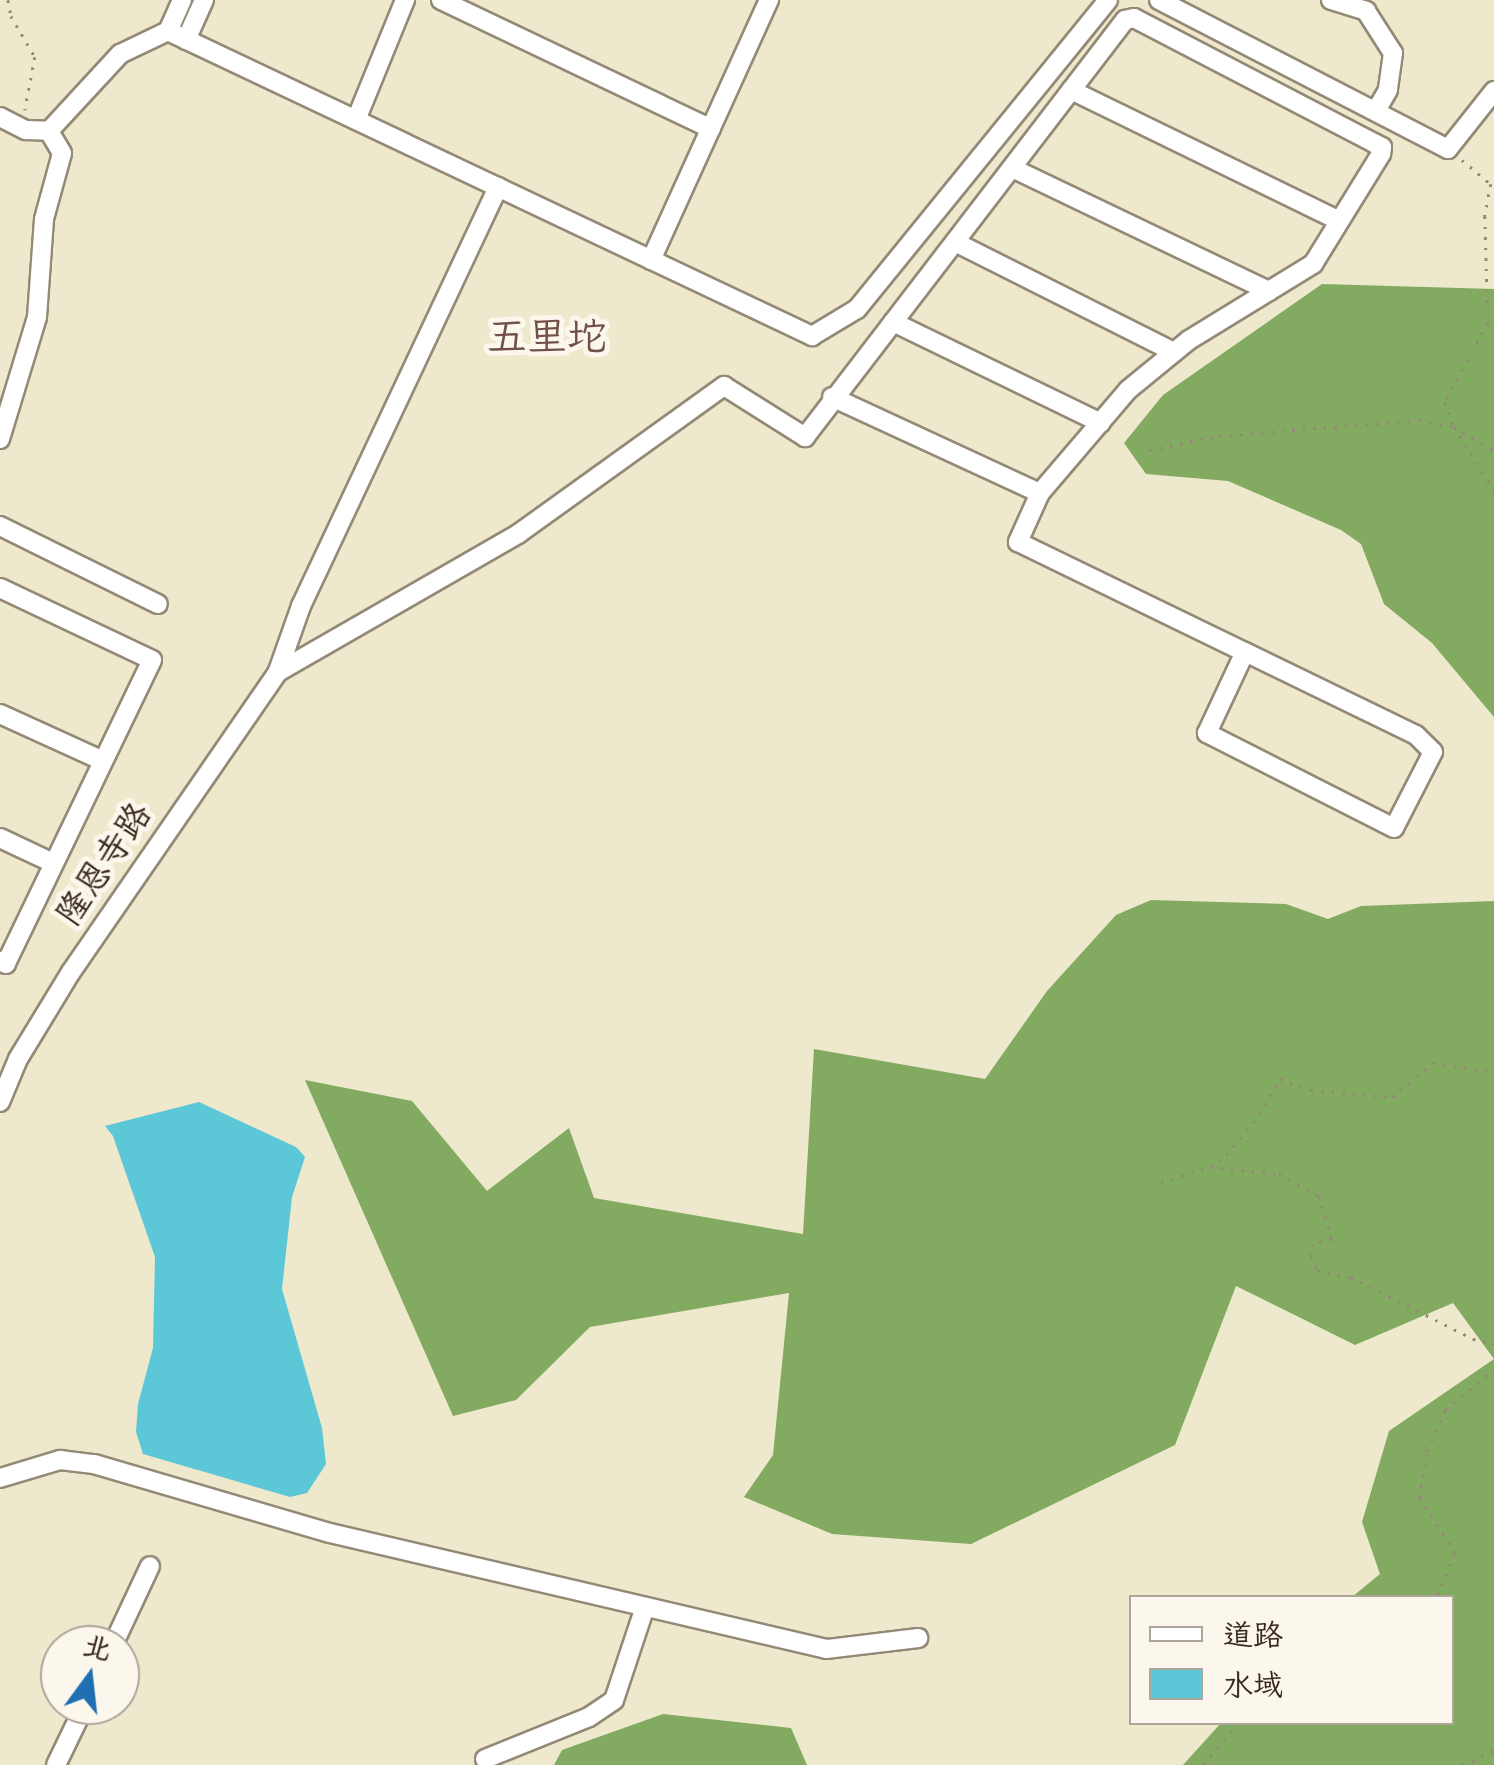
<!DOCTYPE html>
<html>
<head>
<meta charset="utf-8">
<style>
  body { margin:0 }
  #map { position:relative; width:1494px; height:1765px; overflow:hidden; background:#eee8cd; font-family:Caveat,"LXGW WenKai TC",sans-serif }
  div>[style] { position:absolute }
  .forest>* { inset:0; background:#82aa60 }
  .water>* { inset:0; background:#5cc7d6 }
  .path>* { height:2.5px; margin-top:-1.25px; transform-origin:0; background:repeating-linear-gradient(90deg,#948976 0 2.5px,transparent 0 10.5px) }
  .roads { filter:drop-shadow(2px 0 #948976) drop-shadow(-2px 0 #948976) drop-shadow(0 2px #948976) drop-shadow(0 -2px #948976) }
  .minor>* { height:18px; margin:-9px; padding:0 9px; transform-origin:9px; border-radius:9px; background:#fff }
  span { translate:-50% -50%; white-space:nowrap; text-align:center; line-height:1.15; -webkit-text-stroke:10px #fbf7ec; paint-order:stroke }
  .street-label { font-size:35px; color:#3b2a1e }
  .quarter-label { font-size:40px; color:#705047 }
  .legend { position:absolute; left:1129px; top:1595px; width:325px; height:130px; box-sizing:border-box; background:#fbf7ec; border:2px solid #aea59a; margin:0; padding:12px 18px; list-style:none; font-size:30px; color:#3b2a1e }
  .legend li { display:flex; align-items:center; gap:20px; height:50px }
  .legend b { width:50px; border:2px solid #aea59a }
  .north { position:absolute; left:40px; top:1625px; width:100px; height:100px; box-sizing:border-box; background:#fbf7ec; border:2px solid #aea59a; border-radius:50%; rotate:15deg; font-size:28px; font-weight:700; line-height:40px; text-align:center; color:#3b2a1e }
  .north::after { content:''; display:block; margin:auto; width:35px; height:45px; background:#1f6fb2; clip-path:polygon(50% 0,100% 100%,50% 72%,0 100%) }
</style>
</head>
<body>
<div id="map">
  <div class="forest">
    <i style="clip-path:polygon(1322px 284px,1494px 289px,1494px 717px,1432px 643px,1384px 604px,1361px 544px,1341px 530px,1228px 481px,1146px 474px,1124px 443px,1163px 395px)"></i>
    <i style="clip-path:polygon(1151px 900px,1286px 904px,1328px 919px,1361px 906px,1494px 901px,1494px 1765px,1183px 1765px,1221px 1723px,1452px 1722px,1452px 1598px,1352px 1597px,1380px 1574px,1362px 1522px,1389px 1431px,1494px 1359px,1453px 1303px,1355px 1345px,1236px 1286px,1175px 1445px,971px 1544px,832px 1534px,744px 1497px,773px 1455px,789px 1293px,590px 1327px,516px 1400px,453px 1416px,305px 1080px,412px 1101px,487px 1191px,569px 1128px,594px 1198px,803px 1234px,814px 1049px,985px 1079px,1047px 991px,1116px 915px)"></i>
    <i style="clip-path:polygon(663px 1714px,791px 1728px,807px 1765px,554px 1765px,562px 1750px)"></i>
  </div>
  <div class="water">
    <i style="clip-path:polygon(199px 1102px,296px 1147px,305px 1157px,292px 1197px,282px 1289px,322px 1428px,326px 1464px,307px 1493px,290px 1497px,143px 1454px,136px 1432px,138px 1404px,153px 1348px,155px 1257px,113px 1136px,105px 1126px)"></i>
  </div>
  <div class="path">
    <i style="left:8px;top:0;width:16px;rotate:79deg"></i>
    <i style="left:11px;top:16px;width:48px;rotate:59.7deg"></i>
    <i style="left:35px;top:57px;width:54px;rotate:100.7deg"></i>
    <i style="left:1462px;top:160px;width:38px;rotate:40deg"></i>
    <i style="left:1491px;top:184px;width:33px;rotate:101deg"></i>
    <i style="left:1485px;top:216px;width:107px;rotate:88.4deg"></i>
    <i style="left:1488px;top:323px;width:90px;rotate:118.6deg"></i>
    <i style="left:1445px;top:402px;width:27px;rotate:70deg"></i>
    <i style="left:1454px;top:427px;width:75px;rotate:57.6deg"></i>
    <i style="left:1149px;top:450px;width:71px;rotate:-11.3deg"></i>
    <i style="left:1219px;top:436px;width:201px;rotate:-4.6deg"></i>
    <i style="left:1419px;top:420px;width:36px;rotate:11deg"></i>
    <i style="left:1454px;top:427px;width:47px;rotate:31deg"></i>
    <i style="left:1210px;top:1167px;width:69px;rotate:5.8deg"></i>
    <i style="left:1279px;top:1174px;width:46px;rotate:28.8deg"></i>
    <i style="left:1319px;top:1196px;width:46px;rotate:73.5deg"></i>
    <i style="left:1332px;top:1240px;width:19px;rotate:168deg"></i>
    <i style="left:1313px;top:1244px;width:12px;rotate:99deg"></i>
    <i style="left:1311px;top:1256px;width:15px;rotate:67deg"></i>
    <i style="left:1317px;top:1270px;width:35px;rotate:12deg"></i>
    <i style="left:1351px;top:1277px;width:137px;rotate:26.9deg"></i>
    <i style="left:1473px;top:1339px;width:22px;rotate:13deg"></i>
    <i style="left:1161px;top:1182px;width:51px;rotate:-17deg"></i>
    <i style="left:1210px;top:1167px;width:20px;rotate:-37deg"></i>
    <i style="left:1226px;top:1155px;width:42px;rotate:-49.8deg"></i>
    <i style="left:1253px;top:1123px;width:52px;rotate:-58.5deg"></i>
    <i style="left:1280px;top:1079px;width:33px;rotate:20deg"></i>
    <i style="left:1311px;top:1090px;width:81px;rotate:4.9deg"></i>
    <i style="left:1392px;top:1097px;width:53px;rotate:-39.7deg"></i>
    <i style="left:1433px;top:1063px;width:62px;rotate:8.4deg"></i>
    <i style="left:1429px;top:1598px;width:9px;rotate:-21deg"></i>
    <i style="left:1437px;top:1595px;width:46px;rotate:-66.8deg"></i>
    <i style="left:1455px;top:1553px;width:66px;rotate:-123.2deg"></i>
    <i style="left:1419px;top:1498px;width:48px;rotate:-80.3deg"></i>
    <i style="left:1427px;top:1451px;width:45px;rotate:-66.3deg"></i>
    <i style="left:1445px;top:1410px;width:64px;rotate:-39.9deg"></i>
    <i style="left:1203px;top:1765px;width:56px;rotate:-50.1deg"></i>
    <i style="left:1462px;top:1765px;width:35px;rotate:-24deg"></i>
  </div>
  <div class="roads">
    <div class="minor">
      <i style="left:182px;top:0;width:34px;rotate:114deg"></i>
      <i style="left:168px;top:31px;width:713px;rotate:25.34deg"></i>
      <i style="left:812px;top:336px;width:52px;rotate:-31deg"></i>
      <i style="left:857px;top:309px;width:398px;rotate:-50.9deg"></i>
      <i style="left:441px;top:0;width:299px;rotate:25.5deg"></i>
      <i style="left:1159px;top:0;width:325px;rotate:27.3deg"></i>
      <i style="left:1448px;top:149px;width:74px;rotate:-51.6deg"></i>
      <i style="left:1331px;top:0;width:37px;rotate:17deg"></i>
      <i style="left:1366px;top:11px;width:50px;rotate:57.3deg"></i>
      <i style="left:1393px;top:53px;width:37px;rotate:98deg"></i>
      <i style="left:1388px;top:90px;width:24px;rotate:120deg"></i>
      <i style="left:186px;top:40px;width:44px;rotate:-65.8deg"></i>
      <i style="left:1071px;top:90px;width:298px;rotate:26deg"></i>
      <i style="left:0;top:117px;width:29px;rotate:27deg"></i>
      <i style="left:26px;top:130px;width:23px;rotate:2deg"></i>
      <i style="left:356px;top:120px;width:130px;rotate:-67.8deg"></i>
      <i style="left:1012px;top:168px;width:285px;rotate:25.6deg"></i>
      <i style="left:955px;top:242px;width:245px;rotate:26.7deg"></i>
      <i style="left:651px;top:260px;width:286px;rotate:-65.6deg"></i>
      <i style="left:893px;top:322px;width:231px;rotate:25.9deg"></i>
      <i style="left:832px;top:397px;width:229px;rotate:24.8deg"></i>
      <i style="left:0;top:439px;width:127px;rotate:-73.1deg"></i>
      <i style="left:37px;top:317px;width:98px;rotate:-85.9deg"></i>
      <i style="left:44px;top:219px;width:68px;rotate:-74.7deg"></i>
      <i style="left:62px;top:153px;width:26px;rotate:-121deg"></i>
      <i style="left:49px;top:131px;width:105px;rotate:-47.3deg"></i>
      <i style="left:120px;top:54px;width:53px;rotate:-25.6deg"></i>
      <i style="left:0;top:526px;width:176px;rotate:26.3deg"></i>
      <i style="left:0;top:588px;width:168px;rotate:25.3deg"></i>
      <i style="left:152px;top:660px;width:337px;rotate:115.7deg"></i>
      <i style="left:6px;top:964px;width:7px;rotate:-153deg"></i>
      <i style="left:278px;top:671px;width:69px;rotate:-70.5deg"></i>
      <i style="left:301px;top:606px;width:463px;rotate:-64.8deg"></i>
      <i style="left:0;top:714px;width:111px;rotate:24.5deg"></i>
      <i style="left:0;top:838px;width:59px;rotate:25.3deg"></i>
      <i style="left:0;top:1102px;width:47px;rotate:-67.3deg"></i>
      <i style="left:18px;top:1059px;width:102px;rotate:-58.7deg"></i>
      <i style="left:71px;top:972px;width:364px;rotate:-55.4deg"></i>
      <i style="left:278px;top:672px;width:277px;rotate:-29.9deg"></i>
      <i style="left:518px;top:534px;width:254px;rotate:-35.7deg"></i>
      <i style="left:724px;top:386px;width:96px;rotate:32.2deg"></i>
      <i style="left:805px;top:437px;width:526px;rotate:-52.5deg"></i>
      <i style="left:1125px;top:20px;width:9px;rotate:-13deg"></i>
      <i style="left:1134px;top:18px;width:271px;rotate:27.5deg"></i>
      <i style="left:1374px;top:143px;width:9px;rotate:27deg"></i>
      <i style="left:1382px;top:147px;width:7px;rotate:98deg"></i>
      <i style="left:1381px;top:154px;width:129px;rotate:121.7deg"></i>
      <i style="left:1313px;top:264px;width:145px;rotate:148.5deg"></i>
      <i style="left:1189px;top:340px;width:79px;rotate:140.7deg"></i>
      <i style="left:1128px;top:390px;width:135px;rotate:130.5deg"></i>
      <i style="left:1040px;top:493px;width:54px;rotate:114.2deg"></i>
      <i style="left:1018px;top:542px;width:252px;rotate:25.9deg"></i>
      <i style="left:1245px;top:652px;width:190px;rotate:25.9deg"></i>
      <i style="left:1416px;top:735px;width:24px;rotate:45deg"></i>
      <i style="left:1433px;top:752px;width:85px;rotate:117.2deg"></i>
      <i style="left:1394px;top:828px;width:210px;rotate:-153.1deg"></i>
      <i style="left:1207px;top:733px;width:89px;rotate:-64.9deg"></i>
      <i style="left:0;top:1478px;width:63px;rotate:-16.7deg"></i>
      <i style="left:60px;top:1460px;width:34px;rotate:7deg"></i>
      <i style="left:94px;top:1464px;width:246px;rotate:16.3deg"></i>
      <i style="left:330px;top:1533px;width:510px;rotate:13.14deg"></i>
      <i style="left:827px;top:1649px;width:92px;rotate:-6.9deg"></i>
      <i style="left:113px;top:1645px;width:87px;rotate:-64.9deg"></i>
      <i style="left:485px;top:1759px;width:112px;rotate:-22deg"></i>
      <i style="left:589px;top:1717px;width:30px;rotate:-34deg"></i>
      <i style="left:614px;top:1700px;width:98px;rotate:-71.6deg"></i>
      <i style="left:56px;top:1765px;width:67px;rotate:-64.2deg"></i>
    </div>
  </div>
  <div class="street-label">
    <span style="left:104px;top:864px;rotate:-56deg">隆恩寺路</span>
  </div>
  <div class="quarter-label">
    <span style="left:547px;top:337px">五里坨</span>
  </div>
  <ul class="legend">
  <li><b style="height:12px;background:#fff"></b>道路</li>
  <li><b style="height:28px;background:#5cc7d6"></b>水域</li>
  </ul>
  <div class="north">北</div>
</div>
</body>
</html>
